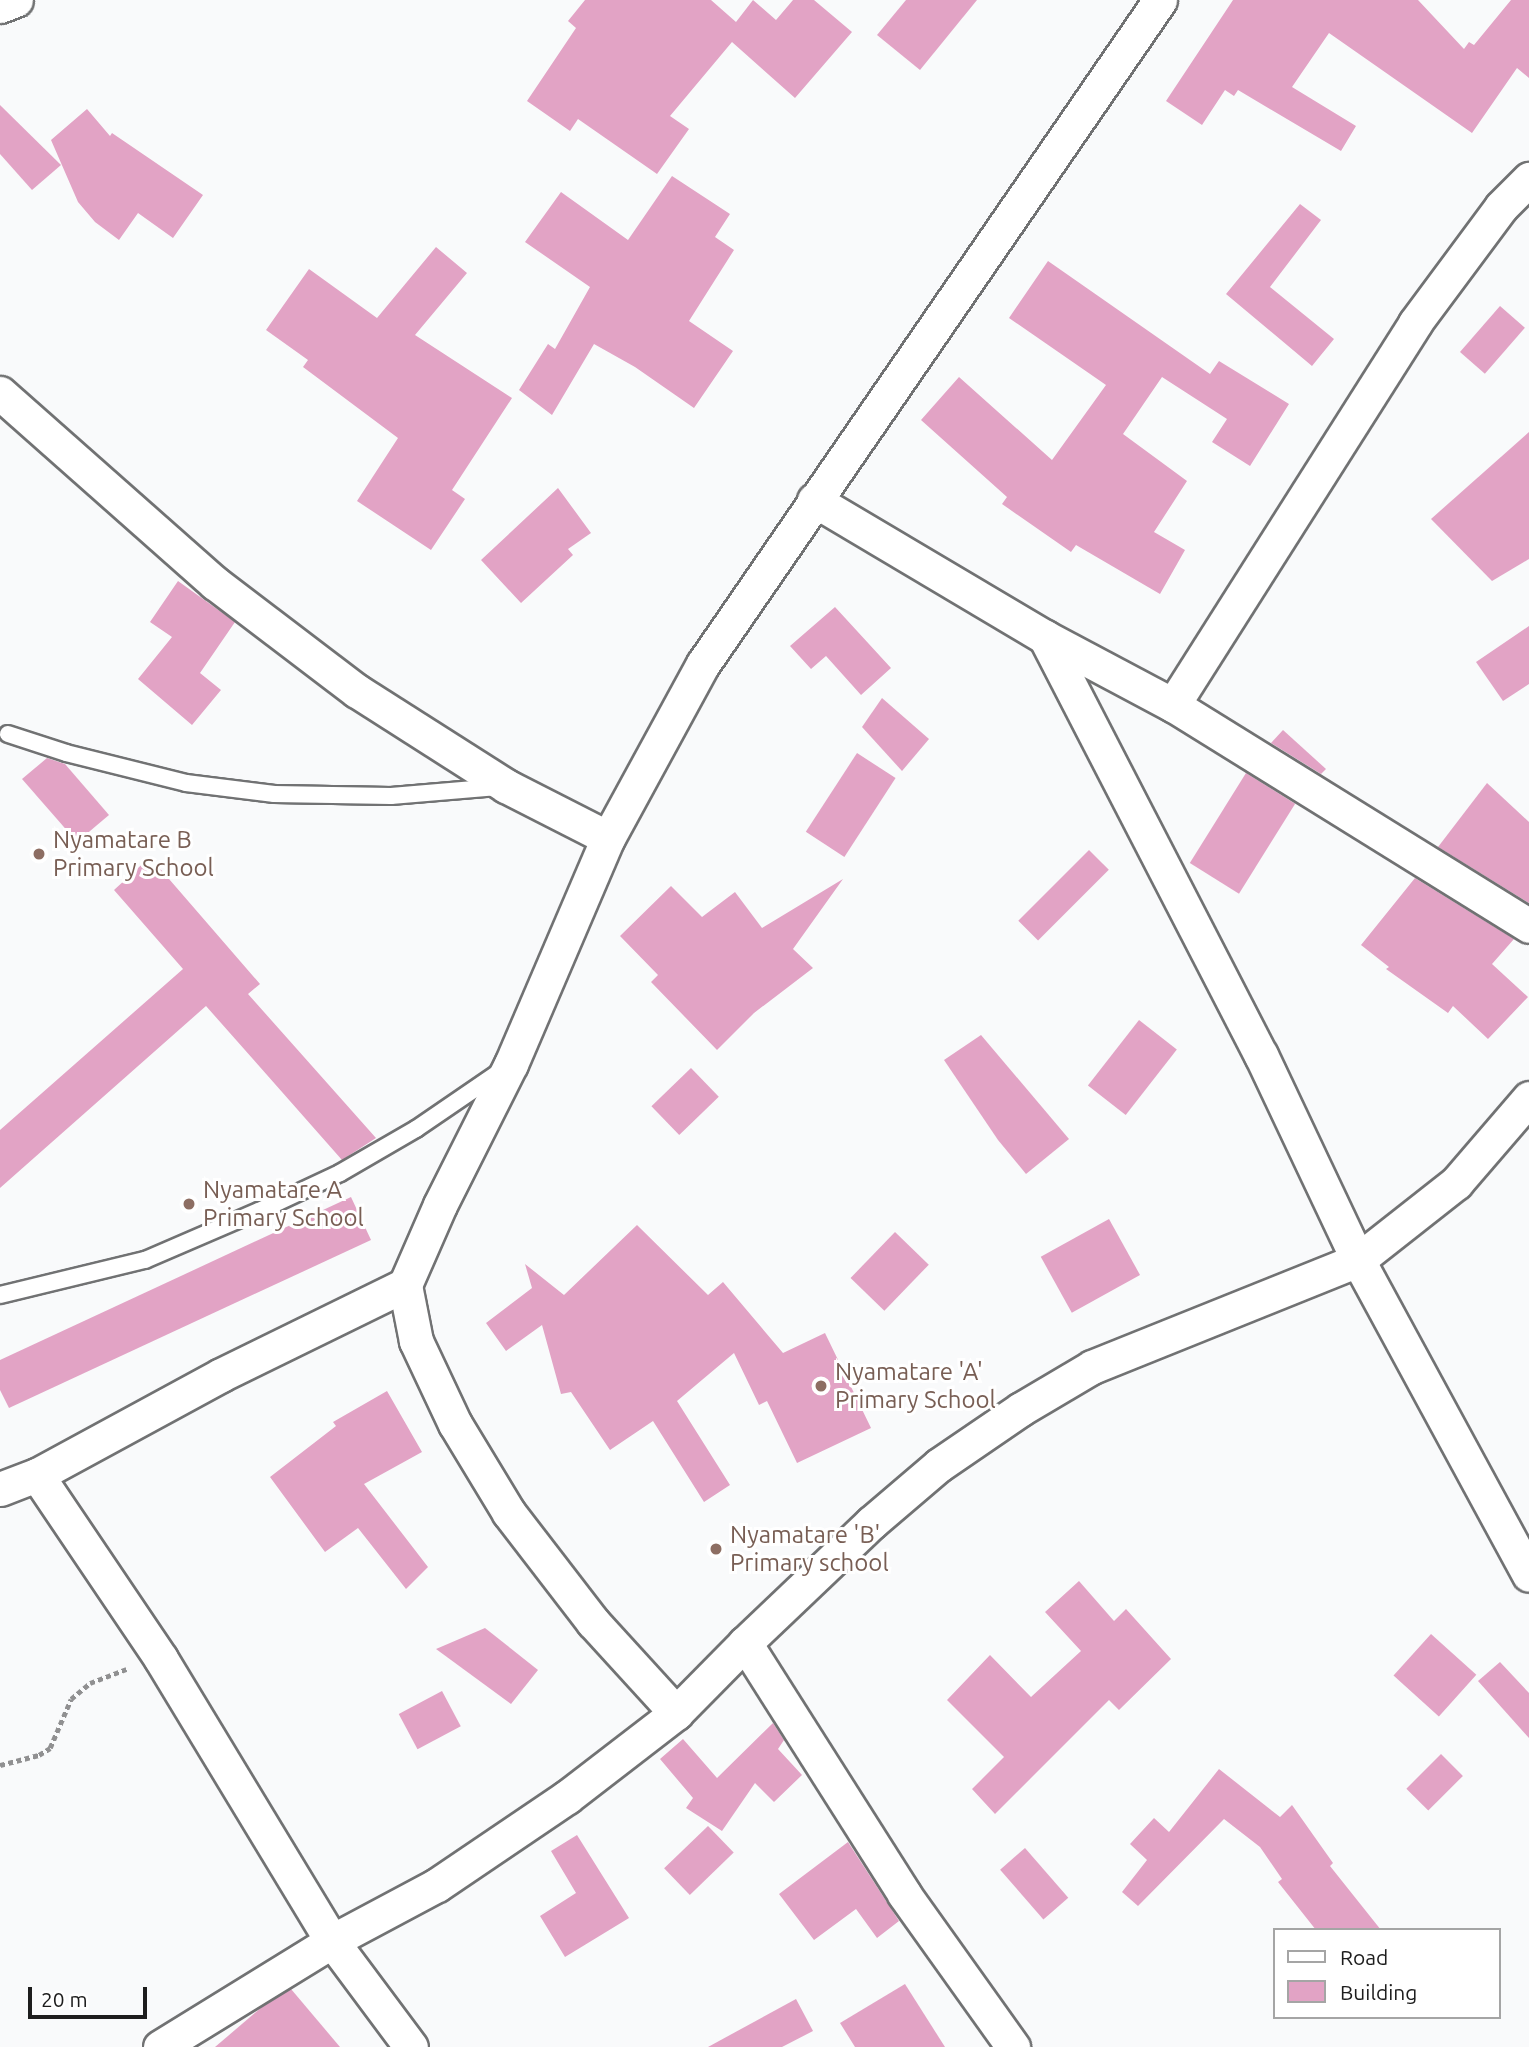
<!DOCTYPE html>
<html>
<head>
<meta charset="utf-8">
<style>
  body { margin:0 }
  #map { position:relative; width:1529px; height:2047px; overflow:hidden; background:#f9fafb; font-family:Ubuntu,sans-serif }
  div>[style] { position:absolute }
  .building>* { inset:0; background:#e2a3c5; transform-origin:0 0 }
  .path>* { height:4.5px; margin-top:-2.25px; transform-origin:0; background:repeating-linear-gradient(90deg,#909091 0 5px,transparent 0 8.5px) }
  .roads { filter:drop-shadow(2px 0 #717273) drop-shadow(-2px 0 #717273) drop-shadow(0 2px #717273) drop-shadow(0 -2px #717273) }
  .service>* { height:16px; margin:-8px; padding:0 8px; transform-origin:8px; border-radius:8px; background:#fff }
  .minor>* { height:33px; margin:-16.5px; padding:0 16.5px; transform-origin:16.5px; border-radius:16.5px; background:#fff }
  .dots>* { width:19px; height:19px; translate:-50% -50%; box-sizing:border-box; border:4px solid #fff; border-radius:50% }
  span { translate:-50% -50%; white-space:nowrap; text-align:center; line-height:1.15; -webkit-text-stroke:6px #fff; paint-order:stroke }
  .education-label { font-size:24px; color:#785e54 }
  .left { translate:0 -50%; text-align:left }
  .legend { position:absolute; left:1273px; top:1928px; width:228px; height:91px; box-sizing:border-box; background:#fff; border:2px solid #a5a5a5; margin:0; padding:9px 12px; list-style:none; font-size:21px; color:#1d1d1d }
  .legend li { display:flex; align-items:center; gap:14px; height:35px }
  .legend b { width:35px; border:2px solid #a5a5a5 }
  .scale { position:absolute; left:28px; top:1987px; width:119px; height:32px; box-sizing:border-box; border:4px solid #1d1d1d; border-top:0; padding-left:9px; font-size:21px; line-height:24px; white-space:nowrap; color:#1d1d1d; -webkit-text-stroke:5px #fff; paint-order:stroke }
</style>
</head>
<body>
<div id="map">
  <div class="building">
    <i style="clip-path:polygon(585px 0,711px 0,736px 22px,753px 0,776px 20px,793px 0,814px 0,852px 32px,795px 98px,732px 42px,670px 116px,689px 129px,657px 174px,578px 119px,570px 131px,527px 101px,576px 28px,568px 21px)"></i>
    <i style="clip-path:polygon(906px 0,977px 0,920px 70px,877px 35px)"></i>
    <i style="clip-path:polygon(1233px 0,1418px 0,1464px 49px,1469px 42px,1474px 45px,1511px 0,1529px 0,1529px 78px,1517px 68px,1472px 133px,1329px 33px,1292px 87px,1356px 126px,1341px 151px,1238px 90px,1234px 96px,1225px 90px,1202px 125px,1166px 101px)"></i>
    <i style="clip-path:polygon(0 105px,61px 165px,32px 190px,0 154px)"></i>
    <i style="clip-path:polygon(87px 109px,110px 136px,112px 133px,203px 195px,173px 238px,138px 213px,119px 240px,95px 222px,78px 202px,51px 140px)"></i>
    <i style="clip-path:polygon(672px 176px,730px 214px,715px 237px,734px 250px,689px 321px,733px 351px,694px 408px,635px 367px,594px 344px,552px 415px,519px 390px,548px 344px,555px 349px,590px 287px,525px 242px,561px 192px,628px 240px)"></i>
    <i style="clip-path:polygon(1300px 204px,1321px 220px,1270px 287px,1334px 339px,1312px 366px,1226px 294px)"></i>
    <i style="clip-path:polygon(436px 247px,467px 273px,415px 335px,512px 398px,452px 490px,465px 499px,431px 550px,357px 501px,398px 438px,303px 367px,308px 360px,266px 330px,309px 269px,377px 318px)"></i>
    <i style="clip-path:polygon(1048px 261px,1210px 374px,1219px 361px,1289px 404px,1250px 466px,1212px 442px,1227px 419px,1162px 377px,1123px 434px,1187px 481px,1154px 532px,1185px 550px,1160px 594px,1076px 545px,1071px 552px,1002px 504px,1007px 497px,921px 420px,959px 377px,1052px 460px,1106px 385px,1009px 318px)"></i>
    <i style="left:1500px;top:306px;width:33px;height:61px;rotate:41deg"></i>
    <i style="clip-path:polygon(1529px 432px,1529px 559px,1492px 581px,1431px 519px)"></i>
    <i style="clip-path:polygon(558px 488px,591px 533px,568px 549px,573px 555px,521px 603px,481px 560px)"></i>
    <i style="clip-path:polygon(178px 581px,235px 622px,200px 673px,221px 690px,192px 725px,138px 679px,172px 637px,150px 622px)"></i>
    <i style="clip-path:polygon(835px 607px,891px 668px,861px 695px,826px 656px,811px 669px,790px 646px)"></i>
    <i style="clip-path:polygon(1529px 626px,1529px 684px,1503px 701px,1476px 662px)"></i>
    <i style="clip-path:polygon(882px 698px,929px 739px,902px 771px,862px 727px)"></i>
    <i style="clip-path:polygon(1283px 730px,1326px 769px,1321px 774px,1271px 743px)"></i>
    <i style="left:857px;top:753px;width:46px;height:94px;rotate:33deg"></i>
    <i style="clip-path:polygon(47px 758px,65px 764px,109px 815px,77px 842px,22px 779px)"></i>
    <i style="left:1246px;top:773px;width:58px;height:106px;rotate:32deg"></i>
    <i style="clip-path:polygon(1487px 783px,1529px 822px,1529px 903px,1438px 847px)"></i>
    <i style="left:1089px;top:850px;width:28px;height:100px;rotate:45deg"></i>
    <i style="clip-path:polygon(150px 857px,260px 984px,248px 994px,376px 1138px,342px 1160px,206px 1006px,0 1188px,0 1130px,183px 969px,114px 890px)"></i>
    <i style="clip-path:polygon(1415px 878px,1514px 939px,1492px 964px,1528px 997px,1488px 1039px,1453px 1006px,1448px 1013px,1386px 969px,1389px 967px,1361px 945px)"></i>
    <i style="clip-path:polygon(843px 879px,793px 949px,813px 968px,754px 1013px,717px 1050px,651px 982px,658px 975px,620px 936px,671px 886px,702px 917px,735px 892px,762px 928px)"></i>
    <i style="left:1139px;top:1020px;width:48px;height:83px;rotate:38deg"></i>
    <i style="clip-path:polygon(981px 1035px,1069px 1139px,1026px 1174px,998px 1140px,944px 1060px)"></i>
    <i style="left:691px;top:1068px;width:40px;height:55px;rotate:46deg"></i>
    <i style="clip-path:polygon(351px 1197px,371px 1240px,9px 1408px,0 1390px,0 1360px)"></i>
    <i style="left:1109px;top:1219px;width:64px;height:78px;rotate:61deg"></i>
    <i style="clip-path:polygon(637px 1225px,708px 1295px,723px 1282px,783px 1353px,825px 1333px,871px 1428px,797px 1463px,767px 1401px,759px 1405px,734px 1353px,677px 1401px,730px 1485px,704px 1502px,653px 1421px,610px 1450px,571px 1392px,561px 1394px,542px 1325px,506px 1351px,486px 1323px,532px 1288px,525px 1264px,564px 1295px)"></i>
    <i style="left:895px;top:1232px;width:47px;height:64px;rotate:44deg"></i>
    <i style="clip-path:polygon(387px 1391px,422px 1452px,364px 1484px,428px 1567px,406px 1589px,358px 1528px,325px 1552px,270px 1477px,336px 1426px,333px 1422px)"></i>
    <i style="clip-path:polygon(1079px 1581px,1114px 1621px,1126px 1609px,1171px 1659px,1119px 1710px,1109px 1700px,995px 1814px,972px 1789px,1004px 1757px,947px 1700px,990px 1655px,1031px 1697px,1081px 1651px,1045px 1612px)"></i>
    <i style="clip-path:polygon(485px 1628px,538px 1670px,511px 1704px,436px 1649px)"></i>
    <i style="left:1431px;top:1634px;width:61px;height:56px;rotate:42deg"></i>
    <i style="clip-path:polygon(1500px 1662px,1529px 1693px,1529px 1738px,1478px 1681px)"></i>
    <i style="left:442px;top:1691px;width:40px;height:49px;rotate:62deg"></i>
    <i style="clip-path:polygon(773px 1723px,784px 1740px,778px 1749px,802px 1775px,774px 1802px,755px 1783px,722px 1831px,686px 1808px,693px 1798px,660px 1759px,683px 1739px,717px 1778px)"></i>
    <i style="left:1441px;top:1754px;width:31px;height:49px;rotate:45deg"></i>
    <i style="clip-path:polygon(1219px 1769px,1280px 1817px,1292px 1805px,1333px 1863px,1330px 1866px,1381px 1930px,1316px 1930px,1278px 1882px,1282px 1879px,1260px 1847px,1224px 1819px,1138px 1906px,1122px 1892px,1147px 1860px,1130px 1844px,1154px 1818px,1169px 1832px)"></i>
    <i style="left:708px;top:1826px;width:37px;height:61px;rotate:46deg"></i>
    <i style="clip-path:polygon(577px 1835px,629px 1918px,565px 1957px,540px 1916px,576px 1893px,551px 1851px)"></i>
    <i style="clip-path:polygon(848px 1842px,899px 1921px,877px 1938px,856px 1909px,814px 1940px,779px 1894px)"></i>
    <i style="left:1025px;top:1848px;width:66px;height:33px;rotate:49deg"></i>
    <i style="clip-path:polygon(905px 1984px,945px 2047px,855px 2047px,840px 2023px)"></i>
    <i style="clip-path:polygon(291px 1989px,340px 2047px,215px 2047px,262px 2007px)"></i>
    <i style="clip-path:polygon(796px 1999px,813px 2031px,782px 2047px,708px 2047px)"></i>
  </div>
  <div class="path">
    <i style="left:0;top:1765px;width:40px;rotate:-14.4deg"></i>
    <i style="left:39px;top:1755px;width:13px;rotate:-32deg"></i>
    <i style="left:50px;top:1748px;width:53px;rotate:-66.8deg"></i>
    <i style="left:71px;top:1699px;width:25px;rotate:-40deg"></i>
    <i style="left:90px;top:1683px;width:39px;rotate:-21deg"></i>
  </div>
  <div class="roads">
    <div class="service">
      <i style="left:8px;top:734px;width:61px;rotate:18.1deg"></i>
      <i style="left:66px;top:753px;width:124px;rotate:14deg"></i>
      <i style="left:186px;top:783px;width:89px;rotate:7.1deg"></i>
      <i style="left:274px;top:794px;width:117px;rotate:1deg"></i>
      <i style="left:391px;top:796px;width:107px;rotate:-4.8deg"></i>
      <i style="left:0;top:1295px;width:149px;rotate:-13.6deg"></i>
      <i style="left:145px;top:1260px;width:124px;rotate:-23.3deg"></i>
      <i style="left:259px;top:1211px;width:89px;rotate:-25.1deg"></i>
      <i style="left:340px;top:1173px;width:88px;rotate:-30.1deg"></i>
      <i style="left:416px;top:1129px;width:99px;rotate:-34.3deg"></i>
    </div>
    <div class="minor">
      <i style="left:0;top:6px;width:17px;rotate:-21deg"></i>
      <i style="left:0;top:393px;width:287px;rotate:41.5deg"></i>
      <i style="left:215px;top:583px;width:178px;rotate:37.3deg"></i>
      <i style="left:357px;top:691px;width:177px;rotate:32.5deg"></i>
      <i style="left:506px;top:786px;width:114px;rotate:27deg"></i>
      <i style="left:814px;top:500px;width:269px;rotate:30.7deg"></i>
      <i style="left:1045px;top:637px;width:145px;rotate:28deg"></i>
      <i style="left:1173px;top:705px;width:419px;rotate:31.8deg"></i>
      <i style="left:1045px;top:637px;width:471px;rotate:62.7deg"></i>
      <i style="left:1261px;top:1055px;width:227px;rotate:64.7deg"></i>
      <i style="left:1358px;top:1260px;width:358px;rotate:61.5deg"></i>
      <i style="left:1173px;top:705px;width:452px;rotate:-57.6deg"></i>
      <i style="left:1415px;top:323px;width:144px;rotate:-53.4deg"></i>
      <i style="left:1501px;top:207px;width:40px;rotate:-45deg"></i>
      <i style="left:37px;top:1475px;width:222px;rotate:56deg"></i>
      <i style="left:161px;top:1659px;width:330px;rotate:58.8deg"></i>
      <i style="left:332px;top:1941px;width:132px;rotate:53.3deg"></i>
      <i style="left:0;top:1489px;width:40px;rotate:-21deg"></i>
      <i style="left:37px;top:1475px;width:209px;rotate:-28.5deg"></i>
      <i style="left:221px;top:1375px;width:205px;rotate:-26.1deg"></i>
      <i style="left:745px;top:1643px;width:297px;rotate:57.6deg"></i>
      <i style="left:904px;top:1894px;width:188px;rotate:54.5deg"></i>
      <i style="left:676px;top:1713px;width:123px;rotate:-132.4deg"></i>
      <i style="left:593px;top:1622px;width:138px;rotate:-127.6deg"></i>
      <i style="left:509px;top:1513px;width:104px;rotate:-121.2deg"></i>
      <i style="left:455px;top:1424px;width:92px;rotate:-115.2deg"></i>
      <i style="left:416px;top:1341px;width:57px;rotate:-101.1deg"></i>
      <i style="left:405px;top:1285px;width:87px;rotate:-66.4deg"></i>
      <i style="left:440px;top:1205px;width:158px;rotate:-63.3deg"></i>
      <i style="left:511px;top:1064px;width:246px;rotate:-66.8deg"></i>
      <i style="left:608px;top:838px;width:198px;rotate:-61.4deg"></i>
      <i style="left:703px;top:664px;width:806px;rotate:-55.46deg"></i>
      <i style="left:160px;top:2047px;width:202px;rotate:-31.6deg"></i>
      <i style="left:332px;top:1941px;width:119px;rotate:-28.1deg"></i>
      <i style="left:437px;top:1885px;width:157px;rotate:-34.1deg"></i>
      <i style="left:567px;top:1797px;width:138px;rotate:-37.6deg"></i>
      <i style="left:676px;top:1713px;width:98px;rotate:-45.4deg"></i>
      <i style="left:745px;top:1643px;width:174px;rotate:-43.6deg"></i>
      <i style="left:871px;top:1523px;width:89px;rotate:-40.5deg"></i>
      <i style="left:939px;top:1465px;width:99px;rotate:-34.3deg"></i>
      <i style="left:1021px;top:1409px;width:82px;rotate:-30.6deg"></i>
      <i style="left:1092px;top:1367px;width:287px;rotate:-21.9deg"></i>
      <i style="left:1358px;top:1260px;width:125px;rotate:-38.2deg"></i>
      <i style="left:1456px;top:1183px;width:112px;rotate:-49.3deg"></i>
    </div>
  </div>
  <div class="dots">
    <i style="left:39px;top:854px;background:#8d6e63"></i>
    <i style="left:189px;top:1204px;background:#8d6e63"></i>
    <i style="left:821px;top:1386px;background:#8d6e63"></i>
    <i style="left:716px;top:1549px;background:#8d6e63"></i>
  </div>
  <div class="education-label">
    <span class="left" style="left:53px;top:854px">Nyamatare B<br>Primary School</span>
    <span class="left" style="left:203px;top:1204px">Nyamatare A<br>Primary School</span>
    <span class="left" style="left:835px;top:1386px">Nyamatare 'A'<br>Primary School</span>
    <span class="left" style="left:730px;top:1549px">Nyamatare 'B'<br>Primary school</span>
  </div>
  <ul class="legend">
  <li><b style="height:9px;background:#fff"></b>Road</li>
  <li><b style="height:19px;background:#e2a3c5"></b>Building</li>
  </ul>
  <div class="scale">20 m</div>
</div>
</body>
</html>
